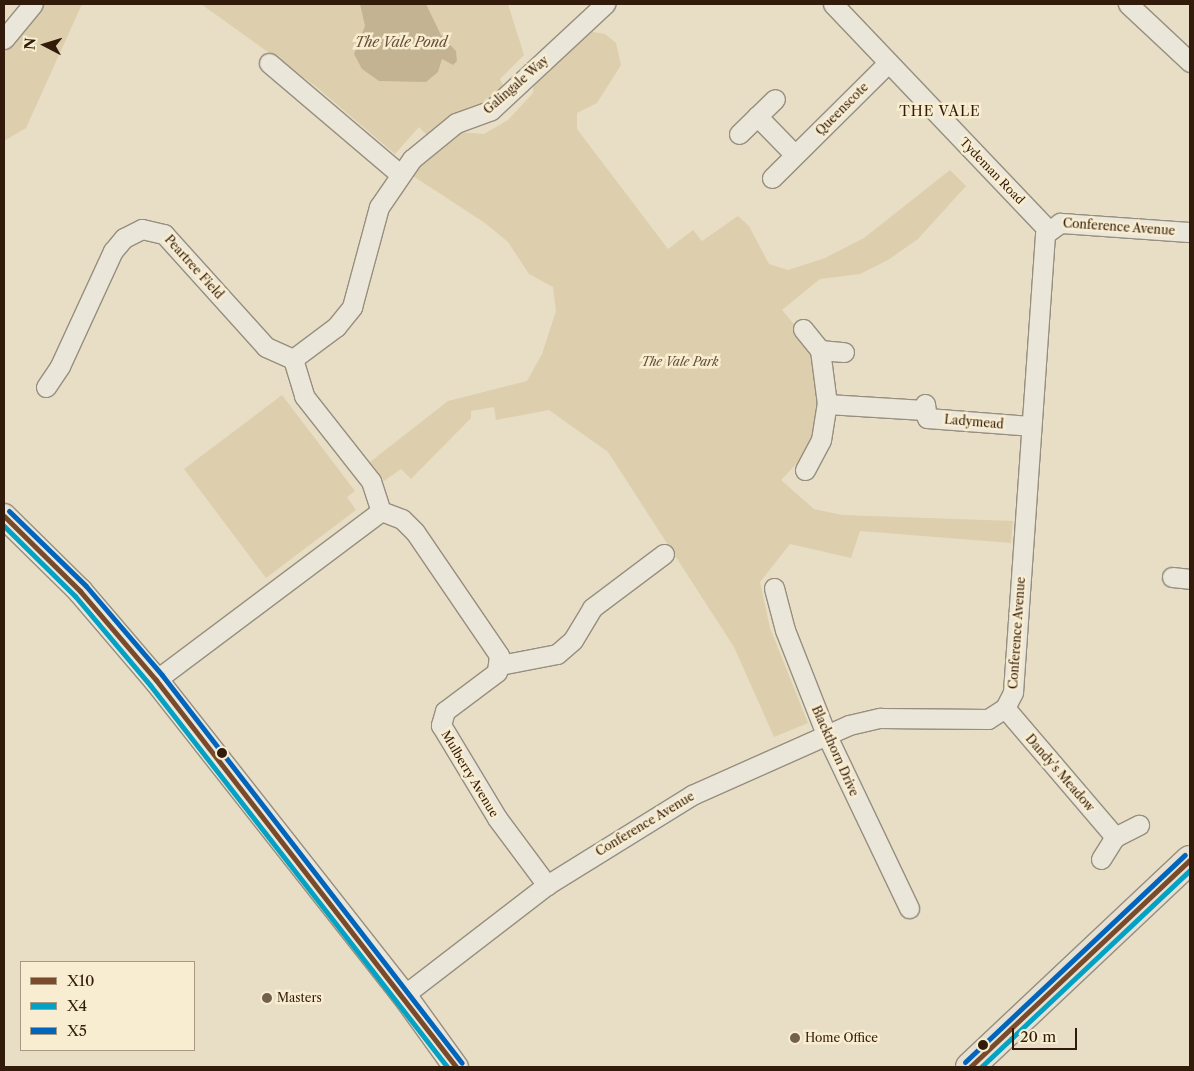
<!DOCTYPE html>
<html>
<head>
<meta charset="utf-8">
<style>
  body { margin:0 }
  #map { position:relative; width:1194px; height:1071px; overflow:hidden; background:#e7dec5; font-family:"Libre Caslon Text",serif }
  div>[style] { position:absolute }
  .green>* { inset:0; background:#ddcfad }
  .water>* { inset:0; background:#c3b393 }
  .roads { filter:drop-shadow(1px 0 #978e7f) drop-shadow(-1px 0 #978e7f) drop-shadow(0 1px #978e7f) drop-shadow(0 -1px #978e7f) }
  .minor>* { height:19px; margin:-9.5px; padding:0 9.5px; transform-origin:9.5px; border-radius:9.5px; background:#eae6d9 }
  .tertiary>* { height:24px; margin:-12px; padding:0 12px; transform-origin:12px; border-radius:12px; background:#eae6d9 }
  .primary>* { height:28px; margin:-14px; padding:0 14px; transform-origin:14px; border-radius:14px; background:#e7e1d3 }
  .bus-1>* { height:5px; margin:-2.5px; padding:0 2.5px; transform-origin:2.5px; border-radius:2.5px; background:#7a4b2a }
  .bus-2>* { height:5px; margin:-2.5px; padding:0 2.5px; transform-origin:2.5px; border-radius:2.5px; background:#03a2c4 }
  .bus-3>* { height:5px; margin:-2.5px; padding:0 2.5px; transform-origin:2.5px; border-radius:2.5px; background:#0065bd }
  .dots>* { width:14px; height:14px; translate:-50% -50%; box-sizing:border-box; border:2px solid #f8edd0; border-radius:50% }
  span { translate:-50% -50%; white-space:nowrap; text-align:center; line-height:1.15; -webkit-text-stroke:5px #f8edd0; paint-order:stroke }
  .street-label { font-size:12px; color:#331b0b }
  .park-label { font-size:12px; color:#634d36; font-style:italic }
  .poi-label { font-size:12px; color:#331b0b }
  .left { translate:0 -50%; text-align:left }
  .water-label { font-size:14px; color:#665039; font-style:italic }
  .neighbourhood-label { font-size:14px; color:#331b0b; letter-spacing:1px }
  .frame { position:absolute; inset:0; border:5px solid #331b0b; pointer-events:none }
  .legend { position:absolute; left:20px; top:961px; width:175px; height:90px; box-sizing:border-box; background:#f8edd0; border:1px solid #a99981; margin:0; padding:6px 9px; list-style:none; font-size:15px; color:#331b0b }
  .legend li { display:flex; align-items:center; gap:10px; height:25px }
  .legend b { width:25px; border:1px solid #a99981 }
  .north { position:absolute; left:20px; top:20px; width:50px; height:50px; -webkit-text-stroke:4px #f8edd0; paint-order:stroke; rotate:275deg; font-size:14px; font-weight:700; line-height:20px; text-align:center; color:#331b0b }
  .north::after { content:''; display:block; margin:auto; width:18px; height:22px; background:#331b0b; clip-path:polygon(50% 0,100% 100%,50% 72%,0 100%) }
  .scale { position:absolute; left:1012px; top:1028px; width:65px; height:22px; box-sizing:border-box; border:2px solid #331b0b; border-top:0; padding-left:6px; font-size:15px; line-height:18px; white-space:nowrap; color:#331b0b; -webkit-text-stroke:4px #f8edd0; paint-order:stroke }
</style>
</head>
<body>
<div id="map">
  <div class="green">
    <i style="clip-path:polygon(41px 4px,82px 4px,26px 128px,4px 141px,4px 53px,33px 20px)"></i>
    <i style="clip-path:polygon(201px 4px,508px 4px,524px 55px,500px 79px,504px 88px,493px 98px,427px 135px,419px 127px,395px 154px,314px 85px)"></i>
    <i style="clip-path:polygon(588px 31px,605px 34px,616px 43px,621px 65px,597px 103px,577px 113px,577px 129px,668px 249px,693px 230px,702px 241px,738px 216px,749px 226px,769px 264px,788px 270px,825px 258px,864px 238px,950px 170px,966px 186px,918px 239px,888px 260px,860px 274px,820px 279px,782px 310px,812px 346px,819px 419px,806px 454px,781px 480px,814px 509px,842px 515px,1013px 521px,1011px 543px,860px 531px,851px 558px,790px 544px,760px 582px,770px 628px,808px 723px,774px 737px,734px 647px,608px 452px,549px 410px,496px 420px,494px 407px,471px 411px,471px 418px,411px 479px,401px 469px,384px 481px,370px 462px,448px 401px,527px 381px,542px 354px,556px 311px,553px 287px,529px 274px,508px 242px,485px 223px,410px 174px,458px 132px,484px 134px,508px 120px,533px 93px,534px 78px)"></i>
    <i style="clip-path:polygon(282px 395px,355px 491px,347px 497px,356px 510px,266px 578px,184px 469px)"></i>
  </div>
  <div class="water">
    <i style="clip-path:polygon(360px 4px,426px 4px,441px 35px,456px 51px,457px 61px,453px 65px,442px 59px,438px 72px,426px 82px,379px 81px,362px 69px,354px 54px,365px 26px)"></i>
  </div>
  <div class="roads">
    <div class="minor">
      <i style="left:833px;top:4px;width:311px;rotate:46.4deg"></i>
      <i style="left:1128px;top:4px;width:85px;rotate:43.1deg"></i>
      <i style="left:4px;top:39px;width:45px;rotate:-50.4deg"></i>
      <i style="left:269px;top:63px;width:172px;rotate:40.3deg"></i>
      <i style="left:757px;top:116px;width:54px;rotate:45.7deg"></i>
      <i style="left:739px;top:134px;width:50px;rotate:-44.2deg"></i>
      <i style="left:772px;top:178px;width:163px;rotate:-44.8deg"></i>
      <i style="left:803px;top:329px;width:27px;rotate:51deg"></i>
      <i style="left:820px;top:350px;width:54px;rotate:82.6deg"></i>
      <i style="left:827px;top:404px;width:97px;rotate:3.5deg"></i>
      <i style="left:820px;top:350px;width:24px;rotate:5deg"></i>
      <i style="left:293px;top:359px;width:54px;rotate:-36.7deg"></i>
      <i style="left:336px;top:327px;width:26px;rotate:-51deg"></i>
      <i style="left:352px;top:307px;width:104px;rotate:-74.9deg"></i>
      <i style="left:379px;top:207px;width:58px;rotate:-55.5deg"></i>
      <i style="left:412px;top:159px;width:57px;rotate:-39.3deg"></i>
      <i style="left:456px;top:123px;width:37px;rotate:-20deg"></i>
      <i style="left:491px;top:110px;width:156px;rotate:-42.9deg"></i>
      <i style="left:293px;top:359px;width:39px;rotate:73deg"></i>
      <i style="left:304px;top:396px;width:108px;rotate:51.8deg"></i>
      <i style="left:371px;top:481px;width:32px;rotate:72deg"></i>
      <i style="left:46px;top:387px;width:25px;rotate:-56deg"></i>
      <i style="left:60px;top:366px;width:127px;rotate:-65.3deg"></i>
      <i style="left:113px;top:251px;width:17px;rotate:-50deg"></i>
      <i style="left:124px;top:238px;width:20px;rotate:-27deg"></i>
      <i style="left:142px;top:229px;width:23px;rotate:13deg"></i>
      <i style="left:164px;top:234px;width:152px;rotate:47.9deg"></i>
      <i style="left:266px;top:347px;width:30px;rotate:24deg"></i>
      <i style="left:925px;top:404px;width:14px;rotate:82deg"></i>
      <i style="left:927px;top:418px;width:103px;rotate:4.4deg"></i>
      <i style="left:805px;top:470px;width:34px;rotate:-62deg"></i>
      <i style="left:821px;top:440px;width:36px;rotate:-81deg"></i>
      <i style="left:381px;top:511px;width:22px;rotate:21deg"></i>
      <i style="left:402px;top:519px;width:18px;rotate:45deg"></i>
      <i style="left:415px;top:532px;width:149px;rotate:55.7deg"></i>
      <i style="left:499px;top:655px;width:17px;rotate:97deg"></i>
      <i style="left:497px;top:672px;width:65px;rotate:143.1deg"></i>
      <i style="left:445px;top:711px;width:15px;rotate:106deg"></i>
      <i style="left:441px;top:725px;width:109px;rotate:58.9deg"></i>
      <i style="left:497px;top:818px;width:84px;rotate:53.3deg"></i>
      <i style="left:1172px;top:577px;width:18px;rotate:6deg"></i>
      <i style="left:774px;top:588px;width:43px;rotate:75.3deg"></i>
      <i style="left:785px;top:630px;width:112px;rotate:68.5deg"></i>
      <i style="left:826px;top:734px;width:193px;rotate:64.5deg"></i>
      <i style="left:500px;top:665px;width:58px;rotate:-10.9deg"></i>
      <i style="left:557px;top:654px;width:21px;rotate:-41deg"></i>
      <i style="left:573px;top:640px;width:37px;rotate:-59deg"></i>
      <i style="left:592px;top:608px;width:90px;rotate:-36.9deg"></i>
      <i style="left:156px;top:680px;width:281px;rotate:-36.9deg"></i>
      <i style="left:1005px;top:708px;width:170px;rotate:49.5deg"></i>
      <i style="left:1101px;top:859px;width:26px;rotate:-58deg"></i>
      <i style="left:1115px;top:837px;width:27px;rotate:-27deg"></i>
      <i style="left:404px;top:995px;width:180px;rotate:-37.6deg"></i>
      <i style="left:547px;top:885px;width:171px;rotate:-31.8deg"></i>
      <i style="left:692px;top:795px;width:172px;rotate:-24deg"></i>
      <i style="left:849px;top:725px;width:32px;rotate:-13deg"></i>
      <i style="left:880px;top:718px;width:108px;rotate:0.5deg"></i>
      <i style="left:988px;top:719px;width:20px;rotate:-33deg"></i>
      <i style="left:1005px;top:708px;width:18px;rotate:-63deg"></i>
      <i style="left:1013px;top:692px;width:459px;rotate:-86deg"></i>
      <i style="left:1045px;top:234px;width:19px;rotate:-36deg"></i>
      <i style="left:1060px;top:223px;width:130px;rotate:4deg"></i>
    </div>
    <div class="tertiary">
      <i style="left:4px;top:516px;width:107px;rotate:44.6deg"></i>
      <i style="left:80px;top:591px;width:117px;rotate:49.5deg"></i>
      <i style="left:156px;top:680px;width:401px;rotate:51.8deg"></i>
      <i style="left:404px;top:995px;width:89px;rotate:54.2deg"></i>
    </div>
    <div class="primary">
      <i style="left:970px;top:1067px;width:302px;rotate:-43.3deg"></i>
    </div>
  </div>
  <div class="bus-1">
    <i style="left:4px;top:516px;width:107px;rotate:44.6deg"></i>
    <i style="left:80px;top:591px;width:117px;rotate:49.5deg"></i>
    <i style="left:156px;top:680px;width:490px;rotate:52.2deg"></i>
    <i style="left:970px;top:1067px;width:302px;rotate:-43.3deg"></i>
  </div>
  <div class="bus-2">
    <i style="left:4px;top:526px;width:100px;rotate:44.6deg"></i>
    <i style="left:75px;top:596px;width:116px;rotate:49.9deg"></i>
    <i style="left:150px;top:685px;width:484px;rotate:52.1deg"></i>
    <i style="left:981px;top:1067px;width:287px;rotate:-43.3deg"></i>
  </div>
  <div class="bus-3">
    <i style="left:9px;top:511px;width:107px;rotate:44.2deg"></i>
    <i style="left:86px;top:586px;width:117px;rotate:49.5deg"></i>
    <i style="left:162px;top:675px;width:490px;rotate:52.3deg"></i>
    <i style="left:965px;top:1062px;width:302px;rotate:-43.3deg"></i>
  </div>
  <div class="dots">
    <i style="left:222px;top:753px;background:#331b0b"></i>
    <i style="left:267px;top:998px;background:#725f4c"></i>
    <i style="left:795px;top:1038px;background:#725f4c"></i>
    <i style="left:983px;top:1045px;background:#331b0b"></i>
  </div>
  <div class="street-label">
    <span style="left:516px;top:85px;rotate:-41deg">Galingale Way</span>
    <span style="left:842px;top:109px;rotate:-45deg">Queenscote</span>
    <span style="left:992px;top:171px;rotate:46deg">Tydeman Road</span>
    <span style="left:1119px;top:227px;rotate:4deg">Conference Avenue</span>
    <span style="left:194px;top:267px;rotate:48deg">Peartree Field</span>
    <span style="left:974px;top:422px;rotate:5deg">Ladymead</span>
    <span style="left:1017px;top:633px;rotate:-86deg">Conference Avenue</span>
    <span style="left:835px;top:751px;rotate:66deg">Blackthorn Drive</span>
    <span style="left:1060px;top:773px;rotate:49deg">Dandy's Meadow</span>
    <span style="left:470px;top:774px;rotate:59deg">Mulberry Avenue</span>
    <span style="left:645px;top:824px;rotate:-31deg">Conference Avenue</span>
  </div>
  <div class="park-label">
    <span style="left:680px;top:362px">The Vale Park</span>
  </div>
  <div class="poi-label">
    <span class="left" style="left:277px;top:998px">Masters</span>
    <span class="left" style="left:805px;top:1038px">Home Office</span>
  </div>
  <div class="water-label">
    <span style="left:401px;top:42px">The Vale Pond</span>
  </div>
  <div class="neighbourhood-label">
    <span style="left:940px;top:111px">THE VALE</span>
  </div>
  <div class="frame"></div>
  <ul class="legend">
  <li><b style="height:6px;background:#7a4b2a"></b>X10</li>
  <li><b style="height:6px;background:#03a2c4"></b>X4</li>
  <li><b style="height:6px;background:#0065bd"></b>X5</li>
  </ul>
  <div class="north">N</div>
  <div class="scale">20 m</div>
</div>
</body>
</html>
